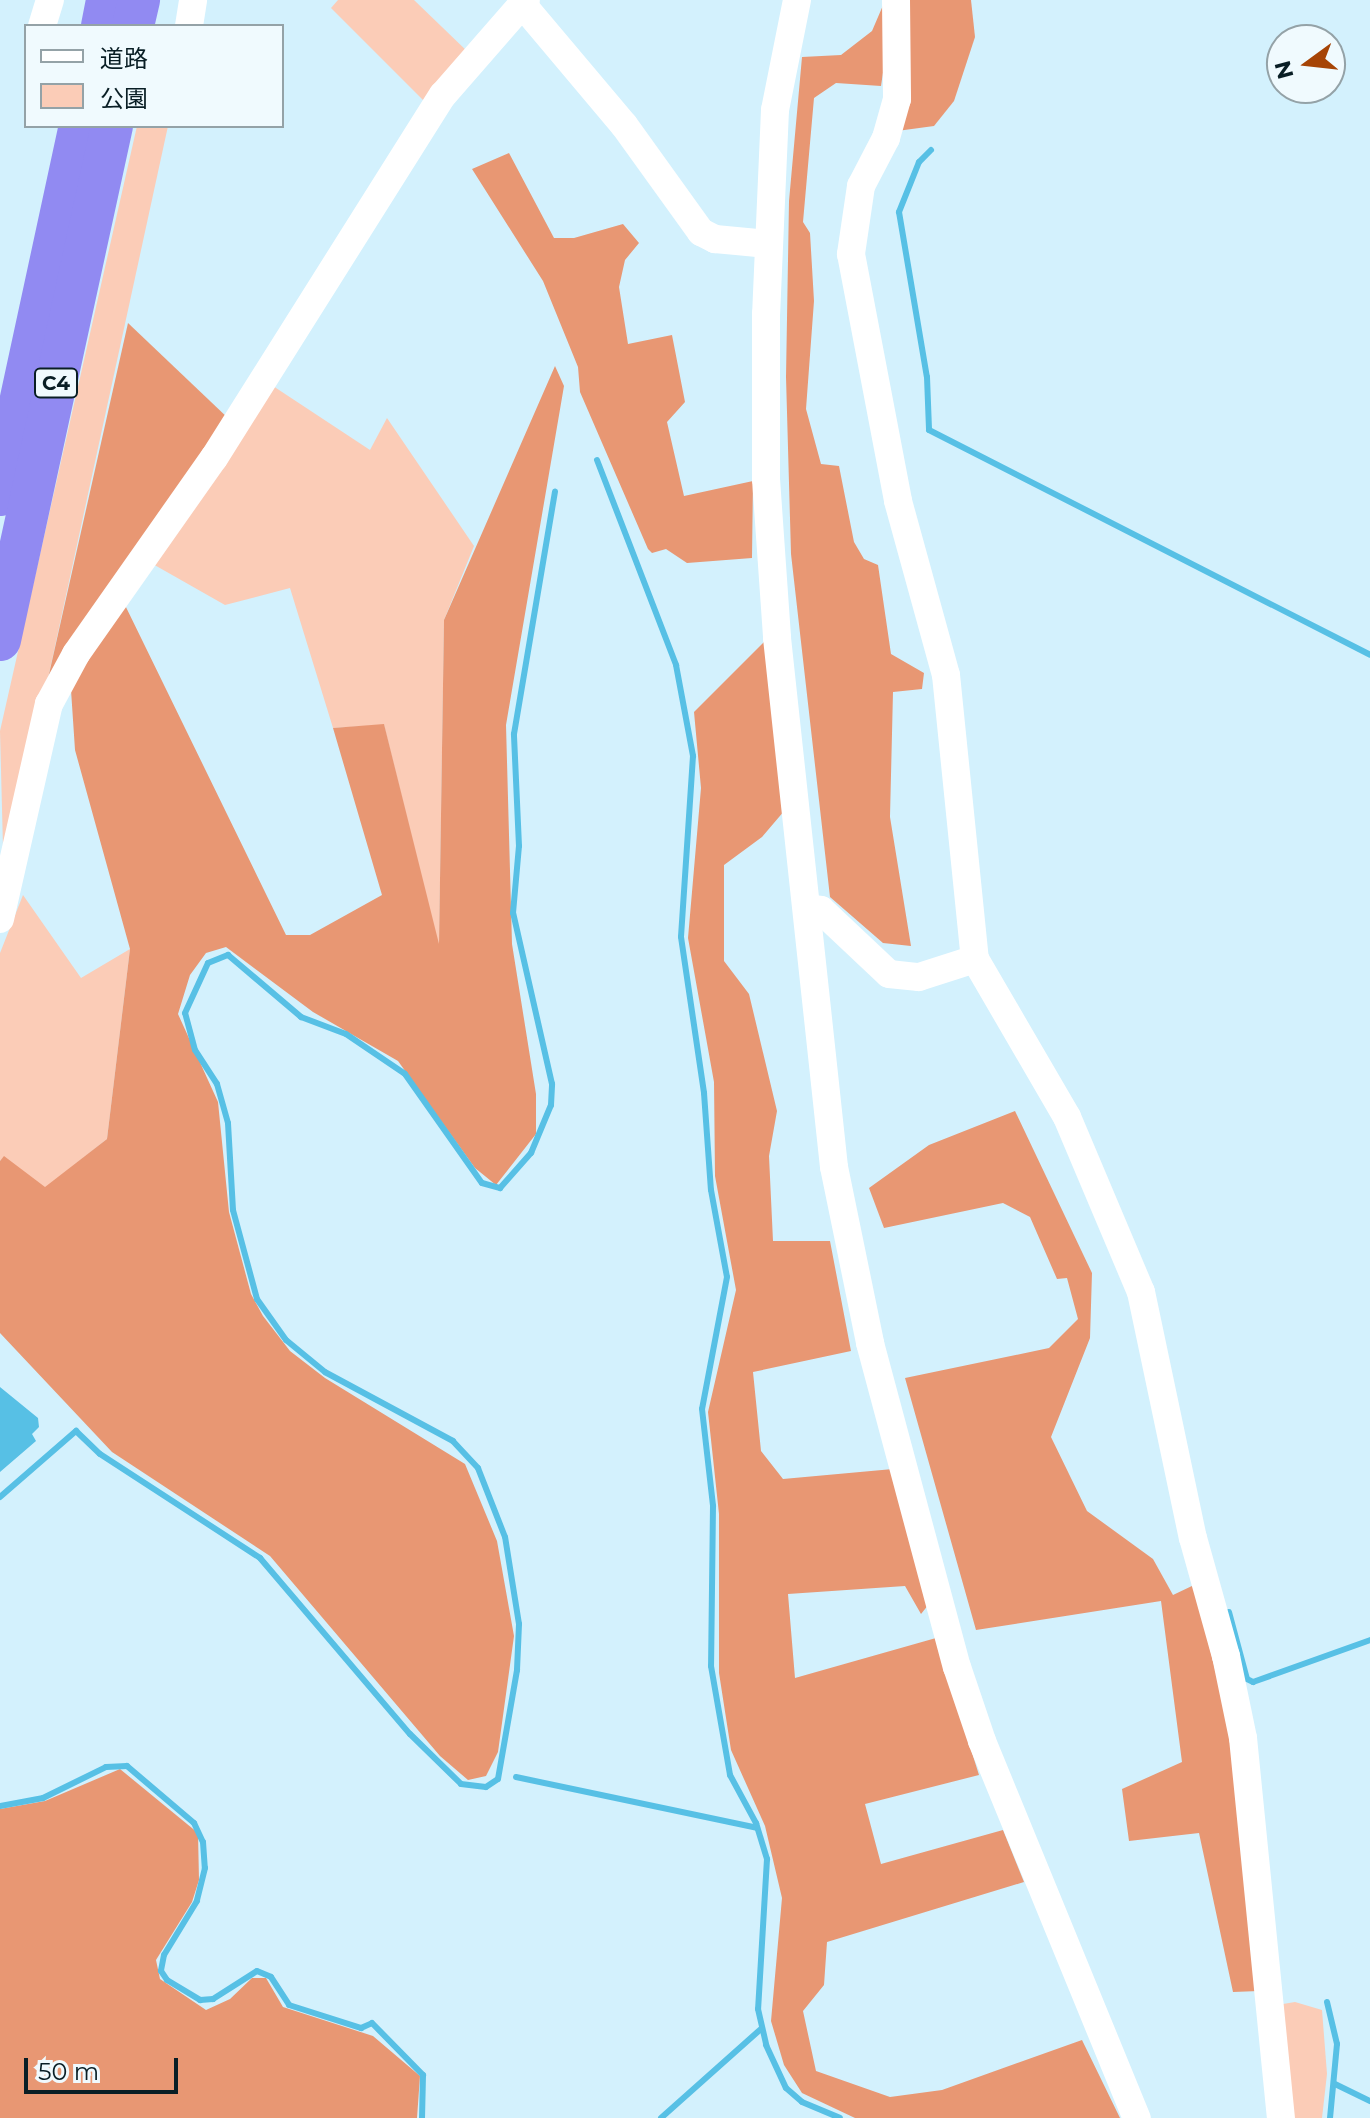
<!DOCTYPE html>
<html>
<head>
<meta charset="utf-8">
<style>
  body { margin:0 }
  #map { position:relative; width:1370px; height:2118px; overflow:hidden; background:#d3f1fd; font-family:Montserrat,"Noto Sans JP",sans-serif }
  div>[style] { position:absolute }
  .green>* { inset:0; background:#fbccb7 }
  .forest>* { inset:0; background:#e89773 }
  .water>* { inset:0; background:#57c0e5 }
  .stream>* { height:6px; margin:-3px; padding:0 3px; transform-origin:3px; border-radius:3px; background:#57c0e5 }
  .minor>* { height:28px; margin:-14px; padding:0 14px; transform-origin:14px; border-radius:14px; background:#fff }
  .highway>* { height:42px; margin:-21px; padding:0 21px; transform-origin:21px; border-radius:21px; background:#918af2 }
  span { translate:-50% -50%; white-space:nowrap; text-align:center; line-height:1.15; -webkit-text-stroke:6px #f0fafe; paint-order:stroke }
  .shield-label span { padding:2px 6px; background:#f0fafe; border:2px solid; border-radius:6px; -webkit-text-stroke-width:0 }
  .shield-label { font-size:20px; color:#091e25; font-weight:700 }
  .legend { position:absolute; left:24px; top:24px; width:260px; height:104px; box-sizing:border-box; background:#f0fafe; border:2px solid #94a2a7; margin:0; padding:10px 14px; list-style:none; font-size:24px; color:#091e25 }
  .legend li { display:flex; align-items:center; gap:16px; height:40px }
  .legend b { width:40px; border:2px solid #94a2a7 }
  .north { position:absolute; left:1266px; top:24px; width:80px; height:80px; box-sizing:border-box; background:#f0fafe; border:2px solid #94a2a7; border-radius:50%; rotate:255deg; font-size:22px; font-weight:700; line-height:32px; text-align:center; color:#091e25 }
  .north::after { content:''; display:block; margin:auto; width:28px; height:36px; background:#a64406; clip-path:polygon(50% 0,100% 100%,50% 72%,0 100%) }
  .scale { position:absolute; left:24px; top:2058px; width:154px; height:36px; box-sizing:border-box; border:4px solid #091e25; border-top:0; padding-left:10px; font-size:24px; line-height:28px; white-space:nowrap; color:#091e25; -webkit-text-stroke:6px #f0fafe; paint-order:stroke }
</style>
</head>
<body>
<div id="map">
  <div class="green">
    <i style="clip-path:polygon(338px 0,414px 0,470px 54px,427px 104px,331px 8px)"></i>
    <i style="clip-path:polygon(137px 126px,168px 126px,45px 692px,3px 847px,0 731px)"></i>
    <i style="clip-path:polygon(273px 386px,370px 450px,387px 418px,474px 546px,444px 620px,439px 948px,384px 725px,333px 728px,290px 588px,225px 605px,151px 563px)"></i>
    <i style="clip-path:polygon(23px 895px,81px 978px,130px 949px,107px 1139px,45px 1188px,4px 1157px,0 1161px,0 953px)"></i>
    <i style="clip-path:polygon(1295px 2002px,1322px 2010px,1327px 2074px,1322px 2118px,1291px 2118px,1283px 2004px)"></i>
  </div>
  <div class="forest">
    <i style="clip-path:polygon(907px 0,971px 0,975px 37px,954px 101px,934px 126px,897px 131px)"></i>
    <i style="clip-path:polygon(884px 3px,889px 32px,881px 86px,836px 83px,814px 98px,803px 222px,810px 233px,814px 301px,806px 409px,821px 464px,839px 466px,854px 542px,864px 559px,878px 565px,891px 654px,924px 673px,922px 689px,893px 692px,890px 817px,911px 946px,883px 943px,830px 897px,791px 554px,786px 377px,789px 201px,802px 57px,841px 55px,872px 31px)"></i>
    <i style="clip-path:polygon(509px 153px,554px 238px,574px 238px,623px 224px,639px 243px,625px 260px,619px 287px,628px 344px,672px 335px,685px 402px,667px 422px,684px 496px,753px 481px,752px 558px,687px 563px,666px 549px,652px 553px,648px 549px,580px 392px,578px 367px,543px 281px,472px 169px)"></i>
    <i style="clip-path:polygon(128px 323px,230px 420px,45px 692px)"></i>
    <i style="clip-path:polygon(555px 366px,564px 386px,506px 725px,512px 944px,536px 1094px,536px 1134px,496px 1185px,475px 1168px,398px 1061px,313px 1012px,226px 947px,206px 953px,190px 975px,178px 1014px,218px 1102px,229px 1212px,251px 1294px,263px 1316px,290px 1351px,325px 1378px,465px 1464px,497px 1541px,514px 1636px,498px 1752px,486px 1776px,468px 1780px,440px 1756px,270px 1556px,112px 1452px,0 1333px,0 1161px,4px 1156px,45px 1187px,107px 1139px,130px 949px,75px 750px,70px 675px,123px 601px,286px 935px,310px 935px,382px 895px,333px 728px,384px 724px,439px 944px,444px 620px)"></i>
    <i style="clip-path:polygon(766px 640px,785px 810px,762px 837px,724px 865px,724px 961px,749px 994px,777px 1111px,769px 1156px,773px 1241px,830px 1241px,851px 1351px,753px 1372px,761px 1451px,783px 1479px,893px 1469px,929px 1604px,921px 1614px,905px 1586px,788px 1594px,795px 1678px,936px 1638px,979px 1775px,865px 1804px,881px 1864px,1003px 1830px,1024px 1882px,827px 1942px,824px 1985px,803px 2011px,816px 2071px,890px 2097px,942px 2090px,1082px 2040px,1120px 2118px,855px 2118px,802px 2093px,784px 2065px,771px 2021px,782px 1898px,765px 1826px,731px 1750px,719px 1673px,719px 1514px,708px 1412px,736px 1290px,715px 1176px,714px 1082px,688px 938px,701px 788px,694px 712px)"></i>
    <i style="clip-path:polygon(1015px 1111px,1092px 1273px,1090px 1338px,1051px 1437px,1087px 1511px,1153px 1559px,1173px 1595px,1194px 1585px,1229px 1725px,1259px 1991px,1233px 1992px,1199px 1833px,1129px 1841px,1122px 1789px,1182px 1762px,1161px 1601px,976px 1630px,905px 1378px,1049px 1348px,1078px 1319px,1067px 1278px,1057px 1279px,1030px 1217px,1003px 1203px,884px 1228px,869px 1188px,929px 1145px)"></i>
    <i style="clip-path:polygon(120px 1769px,198px 1833px,199px 1880px,192px 1902px,156px 1960px,160px 1979px,206px 2010px,230px 1999px,252px 1978px,266px 1978px,283px 2007px,373px 2036px,420px 2076px,417px 2118px,0 2118px,0 1809px,45px 1801px)"></i>
  </div>
  <div class="water">
    <i style="clip-path:polygon(0 1387px,38px 1418px,39px 1427px,32px 1434px,36px 1441px,0 1472px)"></i>
  </div>
  <div class="stream">
    <i style="left:931px;top:150px;width:17px;rotate:135deg"></i>
    <i style="left:919px;top:162px;width:54px;rotate:111.8deg"></i>
    <i style="left:899px;top:212px;width:167px;rotate:80.4deg"></i>
    <i style="left:927px;top:377px;width:53px;rotate:87.8deg"></i>
    <i style="left:929px;top:430px;width:495px;rotate:27deg"></i>
    <i style="left:597px;top:460px;width:220px;rotate:68.9deg"></i>
    <i style="left:676px;top:665px;width:93px;rotate:79.4deg"></i>
    <i style="left:693px;top:756px;width:181px;rotate:93.8deg"></i>
    <i style="left:681px;top:937px;width:158px;rotate:81.6deg"></i>
    <i style="left:704px;top:1093px;width:97px;rotate:85.9deg"></i>
    <i style="left:711px;top:1190px;width:88px;rotate:79.6deg"></i>
    <i style="left:727px;top:1277px;width:134px;rotate:100.7deg"></i>
    <i style="left:702px;top:1409px;width:98px;rotate:83.5deg"></i>
    <i style="left:713px;top:1506px;width:160px;rotate:90.7deg"></i>
    <i style="left:711px;top:1666px;width:111px;rotate:80.1deg"></i>
    <i style="left:730px;top:1775px;width:55px;rotate:61.6deg"></i>
    <i style="left:756px;top:1823px;width:38px;rotate:73deg"></i>
    <i style="left:767px;top:1859px;width:150px;rotate:93.4deg"></i>
    <i style="left:758px;top:2009px;width:37px;rotate:77deg"></i>
    <i style="left:766px;top:2045px;width:47px;rotate:65.1deg"></i>
    <i style="left:786px;top:2088px;width:21px;rotate:41deg"></i>
    <i style="left:802px;top:2102px;width:41px;rotate:22.8deg"></i>
    <i style="left:0;top:1497px;width:101px;rotate:-41deg"></i>
    <i style="left:76px;top:1431px;width:33px;rotate:44deg"></i>
    <i style="left:100px;top:1454px;width:191px;rotate:33deg"></i>
    <i style="left:260px;top:1558px;width:231px;rotate:49.6deg"></i>
    <i style="left:410px;top:1734px;width:71px;rotate:44.4deg"></i>
    <i style="left:461px;top:1784px;width:25px;rotate:7deg"></i>
    <i style="left:486px;top:1787px;width:14px;rotate:-34deg"></i>
    <i style="left:498px;top:1779px;width:111px;rotate:-80.1deg"></i>
    <i style="left:517px;top:1670px;width:46px;rotate:-87.5deg"></i>
    <i style="left:519px;top:1624px;width:88px;rotate:-99.1deg"></i>
    <i style="left:505px;top:1537px;width:74px;rotate:-111.4deg"></i>
    <i style="left:478px;top:1468px;width:37px;rotate:-133deg"></i>
    <i style="left:453px;top:1441px;width:145px;rotate:-151.7deg"></i>
    <i style="left:325px;top:1372px;width:50px;rotate:-140.6deg"></i>
    <i style="left:286px;top:1340px;width:50px;rotate:-125.3deg"></i>
    <i style="left:257px;top:1299px;width:92px;rotate:-105.1deg"></i>
    <i style="left:233px;top:1210px;width:87px;rotate:-93.3deg"></i>
    <i style="left:228px;top:1123px;width:41px;rotate:-105.8deg"></i>
    <i style="left:217px;top:1084px;width:40px;rotate:-122.9deg"></i>
    <i style="left:195px;top:1050px;width:38px;rotate:-105deg"></i>
    <i style="left:185px;top:1013px;width:55px;rotate:-65.3deg"></i>
    <i style="left:208px;top:963px;width:22px;rotate:-22deg"></i>
    <i style="left:228px;top:955px;width:96px;rotate:40.3deg"></i>
    <i style="left:301px;top:1017px;width:48px;rotate:20.7deg"></i>
    <i style="left:346px;top:1034px;width:71px;rotate:34.1deg"></i>
    <i style="left:405px;top:1074px;width:133px;rotate:54.8deg"></i>
    <i style="left:482px;top:1183px;width:19px;rotate:16deg"></i>
    <i style="left:500px;top:1188px;width:47px;rotate:-48.5deg"></i>
    <i style="left:531px;top:1153px;width:52px;rotate:-67.4deg"></i>
    <i style="left:551px;top:1105px;width:21px;rotate:-87deg"></i>
    <i style="left:552px;top:1084px;width:175px;rotate:-102.8deg"></i>
    <i style="left:513px;top:913px;width:67px;rotate:-84.9deg"></i>
    <i style="left:519px;top:846px;width:112px;rotate:-92.6deg"></i>
    <i style="left:514px;top:734px;width:246px;rotate:-80.4deg"></i>
    <i style="left:1229px;top:1612px;width:69px;rotate:75deg"></i>
    <i style="left:1247px;top:1679px;width:7px;rotate:27deg"></i>
    <i style="left:1253px;top:1682px;width:124px;rotate:-19.7deg"></i>
    <i style="left:516px;top:1777px;width:246px;rotate:11.9deg"></i>
    <i style="left:0;top:1806px;width:44px;rotate:-10.5deg"></i>
    <i style="left:43px;top:1798px;width:70px;rotate:-26.2deg"></i>
    <i style="left:106px;top:1767px;width:21px;rotate:-3deg"></i>
    <i style="left:127px;top:1766px;width:88px;rotate:40.4deg"></i>
    <i style="left:194px;top:1823px;width:21px;rotate:65deg"></i>
    <i style="left:203px;top:1842px;width:26px;rotate:86deg"></i>
    <i style="left:205px;top:1868px;width:34px;rotate:104deg"></i>
    <i style="left:197px;top:1901px;width:63px;rotate:121.4deg"></i>
    <i style="left:164px;top:1955px;width:16px;rotate:101deg"></i>
    <i style="left:161px;top:1971px;width:11px;rotate:56deg"></i>
    <i style="left:167px;top:1980px;width:39px;rotate:31deg"></i>
    <i style="left:200px;top:2000px;width:13px;rotate:-4deg"></i>
    <i style="left:213px;top:1999px;width:52px;rotate:-32.5deg"></i>
    <i style="left:257px;top:1971px;width:15px;rotate:23deg"></i>
    <i style="left:271px;top:1977px;width:33px;rotate:57deg"></i>
    <i style="left:289px;top:2005px;width:76px;rotate:17.7deg"></i>
    <i style="left:361px;top:2028px;width:12px;rotate:-24deg"></i>
    <i style="left:372px;top:2023px;width:73px;rotate:45.6deg"></i>
    <i style="left:423px;top:2075px;width:43px;rotate:91.3deg"></i>
    <i style="left:1327px;top:2002px;width:43px;rotate:76.6deg"></i>
    <i style="left:1337px;top:2044px;width:74px;rotate:95.4deg"></i>
    <i style="left:1335px;top:2084px;width:39px;rotate:26deg"></i>
    <i style="left:661px;top:2118px;width:135px;rotate:-41.7deg"></i>
  </div>
  <div class="minor">
    <i style="left:797px;top:0;width:112px;rotate:101.3deg"></i>
    <i style="left:775px;top:110px;width:204px;rotate:92.5deg"></i>
    <i style="left:766px;top:314px;width:165px;rotate:90deg"></i>
    <i style="left:766px;top:479px;width:159px;rotate:86deg"></i>
    <i style="left:777px;top:638px;width:532px;rotate:83.85deg"></i>
    <i style="left:834px;top:1167px;width:180px;rotate:78.4deg"></i>
    <i style="left:870px;top:1343px;width:335px;rotate:75deg"></i>
    <i style="left:957px;top:1667px;width:78px;rotate:71.3deg"></i>
    <i style="left:982px;top:1741px;width:408px;rotate:67.7deg"></i>
    <i style="left:896px;top:0;width:99px;rotate:89.4deg"></i>
    <i style="left:897px;top:99px;width:41px;rotate:105.8deg"></i>
    <i style="left:886px;top:138px;width:54px;rotate:117.5deg"></i>
    <i style="left:861px;top:186px;width:69px;rotate:98.4deg"></i>
    <i style="left:851px;top:254px;width:251px;rotate:79.2deg"></i>
    <i style="left:898px;top:501px;width:180px;rotate:74.6deg"></i>
    <i style="left:946px;top:675px;width:285px;rotate:84.2deg"></i>
    <i style="left:975px;top:959px;width:183px;rotate:59.8deg"></i>
    <i style="left:1067px;top:1117px;width:190px;rotate:67.1deg"></i>
    <i style="left:1141px;top:1292px;width:251px;rotate:78.1deg"></i>
    <i style="left:1193px;top:1538px;width:123px;rotate:74.4deg"></i>
    <i style="left:1226px;top:1656px;width:84px;rotate:78.3deg"></i>
    <i style="left:1243px;top:1738px;width:382px;rotate:84.3deg"></i>
    <i style="left:522px;top:4px;width:158px;rotate:49.9deg"></i>
    <i style="left:624px;top:125px;width:132px;rotate:54.3deg"></i>
    <i style="left:701px;top:232px;width:16px;rotate:27deg"></i>
    <i style="left:715px;top:239px;width:53px;rotate:5.4deg"></i>
    <i style="left:42px;top:26px;width:27px;rotate:-73deg"></i>
    <i style="left:189px;top:26px;width:26px;rotate:-81deg"></i>
    <i style="left:807px;top:908px;width:14px;rotate:8deg"></i>
    <i style="left:821px;top:910px;width:93px;rotate:43.3deg"></i>
    <i style="left:889px;top:974px;width:30px;rotate:6deg"></i>
    <i style="left:919px;top:977px;width:59px;rotate:-17.8deg"></i>
    <i style="left:0;top:919px;width:221px;rotate:-77.2deg"></i>
    <i style="left:49px;top:704px;width:57px;rotate:-61.6deg"></i>
    <i style="left:76px;top:654px;width:240px;rotate:-54.9deg"></i>
    <i style="left:214px;top:458px;width:429px;rotate:-57.8deg"></i>
    <i style="left:443px;top:95px;width:126px;rotate:-48.9deg"></i>
  </div>
  <div class="highway">
    <i style="left:102px;top:26px;width:26px;rotate:-79deg"></i>
    <i style="left:133px;top:26px;width:27px;rotate:-77deg"></i>
    <i style="left:0;top:495px;width:378px;rotate:-77.8deg"></i>
    <i style="left:0;top:640px;width:526px;rotate:-77.71deg"></i>
  </div>
  <div class="shield-label">
    <span style="left:56px;top:383px">C4</span>
  </div>
  <ul class="legend">
  <li><b style="height:10px;background:#fff"></b>道路</li>
  <li><b style="height:22px;background:#fbccb7"></b>公園</li>
  </ul>
  <div class="north">N</div>
  <div class="scale">50 m</div>
</div>
</body>
</html>
